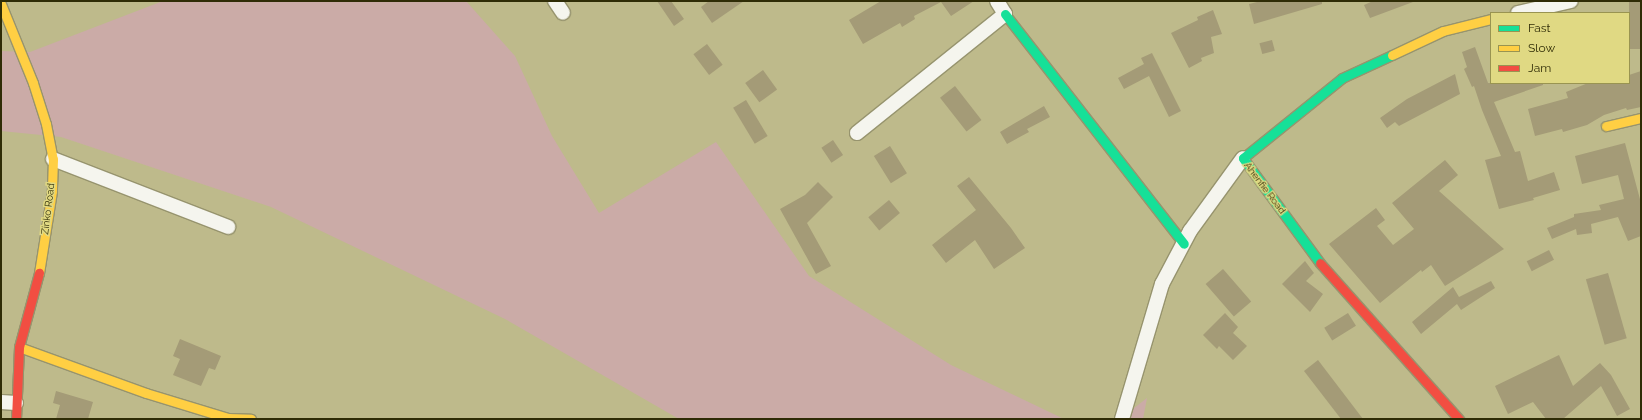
<!DOCTYPE html>
<html>
<head>
<meta charset="utf-8">
<style>
  body { margin:0 }
  #map { position:relative; width:1642px; height:420px; overflow:hidden; background:#beba8b; font-family:Raleway,sans-serif }
  div>[style] { position:absolute }
  .green>* { inset:0; background:#cbaba7 }
  .building>* { inset:0; background:#a49b77; transform-origin:0 0 }
  .roads { filter:drop-shadow(1px 0 #97946e) drop-shadow(-1px 0 #97946e) drop-shadow(0 1px #97946e) drop-shadow(0 -1px #97946e) }
  .street>* { height:14px; margin:-7px; padding:0 7px; transform-origin:7px; border-radius:7px; background:#f5f5ee }
  .fast>* { height:9px; margin:-4.5px; padding:0 4.5px; transform-origin:4.5px; border-radius:4.5px; background:#16e098 }
  .slow>* { height:9px; margin:-4.5px; padding:0 4.5px; transform-origin:4.5px; border-radius:4.5px; background:#ffcf43 }
  .jam>* { height:9px; margin:-4.5px; padding:0 4.5px; transform-origin:4.5px; border-radius:4.5px; background:#f24e42 }
  span { translate:-50% -50%; white-space:nowrap; text-align:center; line-height:1.15; -webkit-text-stroke:3px #e0d983; paint-order:stroke }
  .street-label { font-size:10px; color:#2f2c06 }
  .frame { position:absolute; inset:0; border:2px solid #2f2c06; pointer-events:none }
  .legend { position:absolute; left:1490px; top:12px; width:140px; height:72px; box-sizing:border-box; background:#e0d983; border:1px solid #999451; margin:0; padding:5px 7px; list-style:none; font-size:12px; color:#2f2c06 }
  .legend li { display:flex; align-items:center; gap:8px; height:20px }
  .legend b { width:20px; border:1px solid #999451 }
</style>
</head>
<body>
<div id="map">
  <div class="green">
    <i style="clip-path:polygon(163px 1px,466px 1px,515px 56px,552px 136px,599px 213px,716px 142px,809px 276px,951px 365px,1064px 419px,679px 419px,505px 319px,271px 207px,61px 137px,1px 131px,1px 51px,30px 52px)"></i>
    <i style="clip-path:polygon(1147px 398px,1143px 419px,1120px 419px)"></i>
  </div>
  <div class="building">
    <i style="clip-path:polygon(657px 1px,671px 1px,684px 19px,674px 26px)"></i>
    <i style="clip-path:polygon(709px 1px,744px 1px,712px 23px,701px 7px)"></i>
    <i style="clip-path:polygon(881px 1px,974px 1px,951px 16px,941px 2px,914px 16px,915px 19px,902px 27px,900px 23px,863px 44px,849px 20px)"></i>
    <i style="clip-path:polygon(1261px 1px,1322px 1px,1322px 4px,1254px 24px,1249px 4px)"></i>
    <i style="clip-path:polygon(1373px 1px,1412px 1px,1413px 2px,1370px 18px,1364px 5px)"></i>
    <i style="left:1641px;top:2px;width:47px;height:12px;rotate:90deg"></i>
    <i style="clip-path:polygon(1213px 10px,1222px 34px,1211px 37px,1214px 53px,1201px 58px,1202px 61px,1189px 68px,1171px 33px,1198px 20px,1197px 17px)"></i>
    <i style="left:1272px;top:40px;width:11px;height:13px;rotate:75deg"></i>
    <i style="left:707px;top:44px;width:26px;height:17px;rotate:53deg"></i>
    <i style="clip-path:polygon(1475px 47px,1488px 83px,1543px 83px,1543px 85px,1494px 102px,1515px 152px,1520px 151px,1528px 181px,1554px 172px,1560px 190px,1533px 198px,1534px 200px,1499px 209px,1485px 160px,1501px 156px,1482px 110px,1474px 86px,1472px 87px,1464px 69px,1467px 67px,1462px 52px)"></i>
    <i style="clip-path:polygon(1152px 53px,1181px 111px,1169px 117px,1149px 76px,1124px 89px,1118px 78px,1144px 64px,1141px 58px)"></i>
    <i style="left:763px;top:70px;width:24px;height:22px;rotate:54deg"></i>
    <i style="clip-path:polygon(1641px 71px,1641px 107px,1627px 110px,1626px 108px,1604px 115px,1587px 125px,1563px 132px,1562px 129px,1535px 136px,1528px 109px,1568px 98px,1566px 92px,1588px 83px,1629px 83px,1629px 75px)"></i>
    <i style="clip-path:polygon(1455px 74px,1460px 94px,1399px 126px,1395px 122px,1387px 128px,1380px 118px,1407px 99px)"></i>
    <i style="left:955px;top:86px;width:43px;height:19px;rotate:52deg"></i>
    <i style="left:746px;top:100px;width:42px;height:15px;rotate:59deg"></i>
    <i style="clip-path:polygon(1044px 106px,1050px 117px,1027px 129px,1029px 132px,1007px 144px,1000px 132px)"></i>
    <i style="left:833px;top:140px;width:18px;height:14px;rotate:56deg"></i>
    <i style="clip-path:polygon(1625px 143px,1641px 203px,1641px 236px,1628px 241px,1618px 217px,1591px 224px,1592px 233px,1577px 235px,1576px 229px,1552px 239px,1547px 228px,1574px 217px,1574px 214px,1601px 210px,1599px 205px,1624px 199px,1618px 175px,1582px 184px,1575px 156px)"></i>
    <i style="left:890px;top:146px;width:32px;height:19px;rotate:58deg"></i>
    <i style="clip-path:polygon(1445px 160px,1458px 175px,1439px 191px,1504px 249px,1445px 286px,1431px 265px,1422px 272px,1421px 270px,1380px 303px,1329px 244px,1376px 208px,1385px 220px,1377px 226px,1393px 245px,1414px 229px,1392px 203px)"></i>
    <i style="clip-path:polygon(969px 177px,1011px 228px,1025px 248px,994px 269px,975px 240px,946px 263px,932px 245px,976px 210px,957px 186px)"></i>
    <i style="clip-path:polygon(818px 182px,833px 197px,807px 223px,831px 266px,816px 274px,780px 209px,805px 195px)"></i>
    <i style="left:889px;top:200px;width:17px;height:27px;rotate:50deg"></i>
    <i style="left:1549px;top:250px;width:11px;height:25px;rotate:63deg"></i>
    <i style="clip-path:polygon(1305px 261px,1314px 273px,1306px 281px,1323px 294px,1310px 312px,1282px 284px)"></i>
    <i style="left:1223px;top:269px;width:43px;height:23px;rotate:49deg"></i>
    <i style="left:1608px;top:273px;width:68px;height:23px;rotate:74deg"></i>
    <i style="clip-path:polygon(1491px 281px,1495px 288px,1461px 310px,1457px 304px,1421px 334px,1412px 322px,1453px 287px,1459px 297px)"></i>
    <i style="clip-path:polygon(1225px 313px,1238px 327px,1233px 333px,1247px 346px,1233px 360px,1219px 346px,1217px 349px,1203px 335px)"></i>
    <i style="left:1348px;top:313px;width:15px;height:28px;rotate:58deg"></i>
    <i style="clip-path:polygon(180px 339px,221px 356px,215px 370px,209px 368px,201px 386px,173px 375px,180px 359px,173px 356px)"></i>
    <i style="clip-path:polygon(1559px 355px,1573px 386px,1600px 363px,1611px 375px,1630px 409px,1617px 416px,1601px 386px,1563px 419px,1546px 419px,1533px 402px,1508px 414px,1495px 386px)"></i>
    <i style="clip-path:polygon(1318px 360px,1363px 419px,1341px 419px,1304px 371px)"></i>
    <i style="clip-path:polygon(56px 391px,93px 402px,88px 419px,56px 419px,60px 405px,53px 403px)"></i>
  </div>
  <div class="roads">
    <div class="street">
      <i style="left:555px;top:1px;width:14px;rotate:56deg"></i>
      <i style="left:1518px;top:13px;width:54px;rotate:-12.8deg"></i>
      <i style="left:857px;top:133px;width:190px;rotate:-38.8deg"></i>
      <i style="left:1005px;top:14px;width:15px;rotate:-122deg"></i>
      <i style="left:53px;top:159px;width:188px;rotate:21.2deg"></i>
      <i style="left:1px;top:402px;width:15px;rotate:4deg"></i>
      <i style="left:1122px;top:419px;width:141px;rotate:-73.5deg"></i>
      <i style="left:1162px;top:284px;width:60px;rotate:-62.2deg"></i>
      <i style="left:1190px;top:231px;width:90px;rotate:-54deg"></i>
    </div>
    <div class="fast">
      <i style="left:1005px;top:14px;width:291px;rotate:52.1deg"></i>
      <i style="left:1320px;top:263px;width:130px;rotate:-126.3deg"></i>
      <i style="left:1243px;top:158px;width:127px;rotate:-38.9deg"></i>
      <i style="left:1342px;top:78px;width:55px;rotate:-24.7deg"></i>
    </div>
    <div class="slow">
      <i style="left:1px;top:4px;width:85px;rotate:67.9deg"></i>
      <i style="left:33px;top:83px;width:43px;rotate:72.4deg"></i>
      <i style="left:46px;top:124px;width:36px;rotate:79deg"></i>
      <i style="left:53px;top:159px;width:32px;rotate:92deg"></i>
      <i style="left:52px;top:191px;width:83px;rotate:99deg"></i>
      <i style="left:1392px;top:55px;width:56px;rotate:-25.2deg"></i>
      <i style="left:1443px;top:31px;width:49px;rotate:-14deg"></i>
      <i style="left:1606px;top:126px;width:36px;rotate:-13deg"></i>
      <i style="left:19px;top:347px;width:135px;rotate:19.9deg"></i>
      <i style="left:146px;top:393px;width:86px;rotate:17deg"></i>
      <i style="left:228px;top:418px;width:23px;rotate:2deg"></i>
    </div>
    <div class="jam">
      <i style="left:1320px;top:263px;width:209px;rotate:48.3deg"></i>
      <i style="left:16px;top:419px;width:72px;rotate:-87.6deg"></i>
      <i style="left:19px;top:347px;width:77px;rotate:-74.9deg"></i>
    </div>
  </div>
  <div class="street-label">
    <span style="left:1265px;top:188px;rotate:53deg">Ahenfie Road</span>
    <span style="left:48px;top:209px;rotate:-83deg">Zinko Road</span>
  </div>
  <div class="frame"></div>
  <ul class="legend">
  <li><b style="height:5px;background:#16e098"></b>Fast</li>
  <li><b style="height:5px;background:#ffcf43"></b>Slow</li>
  <li><b style="height:5px;background:#f24e42"></b>Jam</li>
  </ul>
</div>
</body>
</html>
